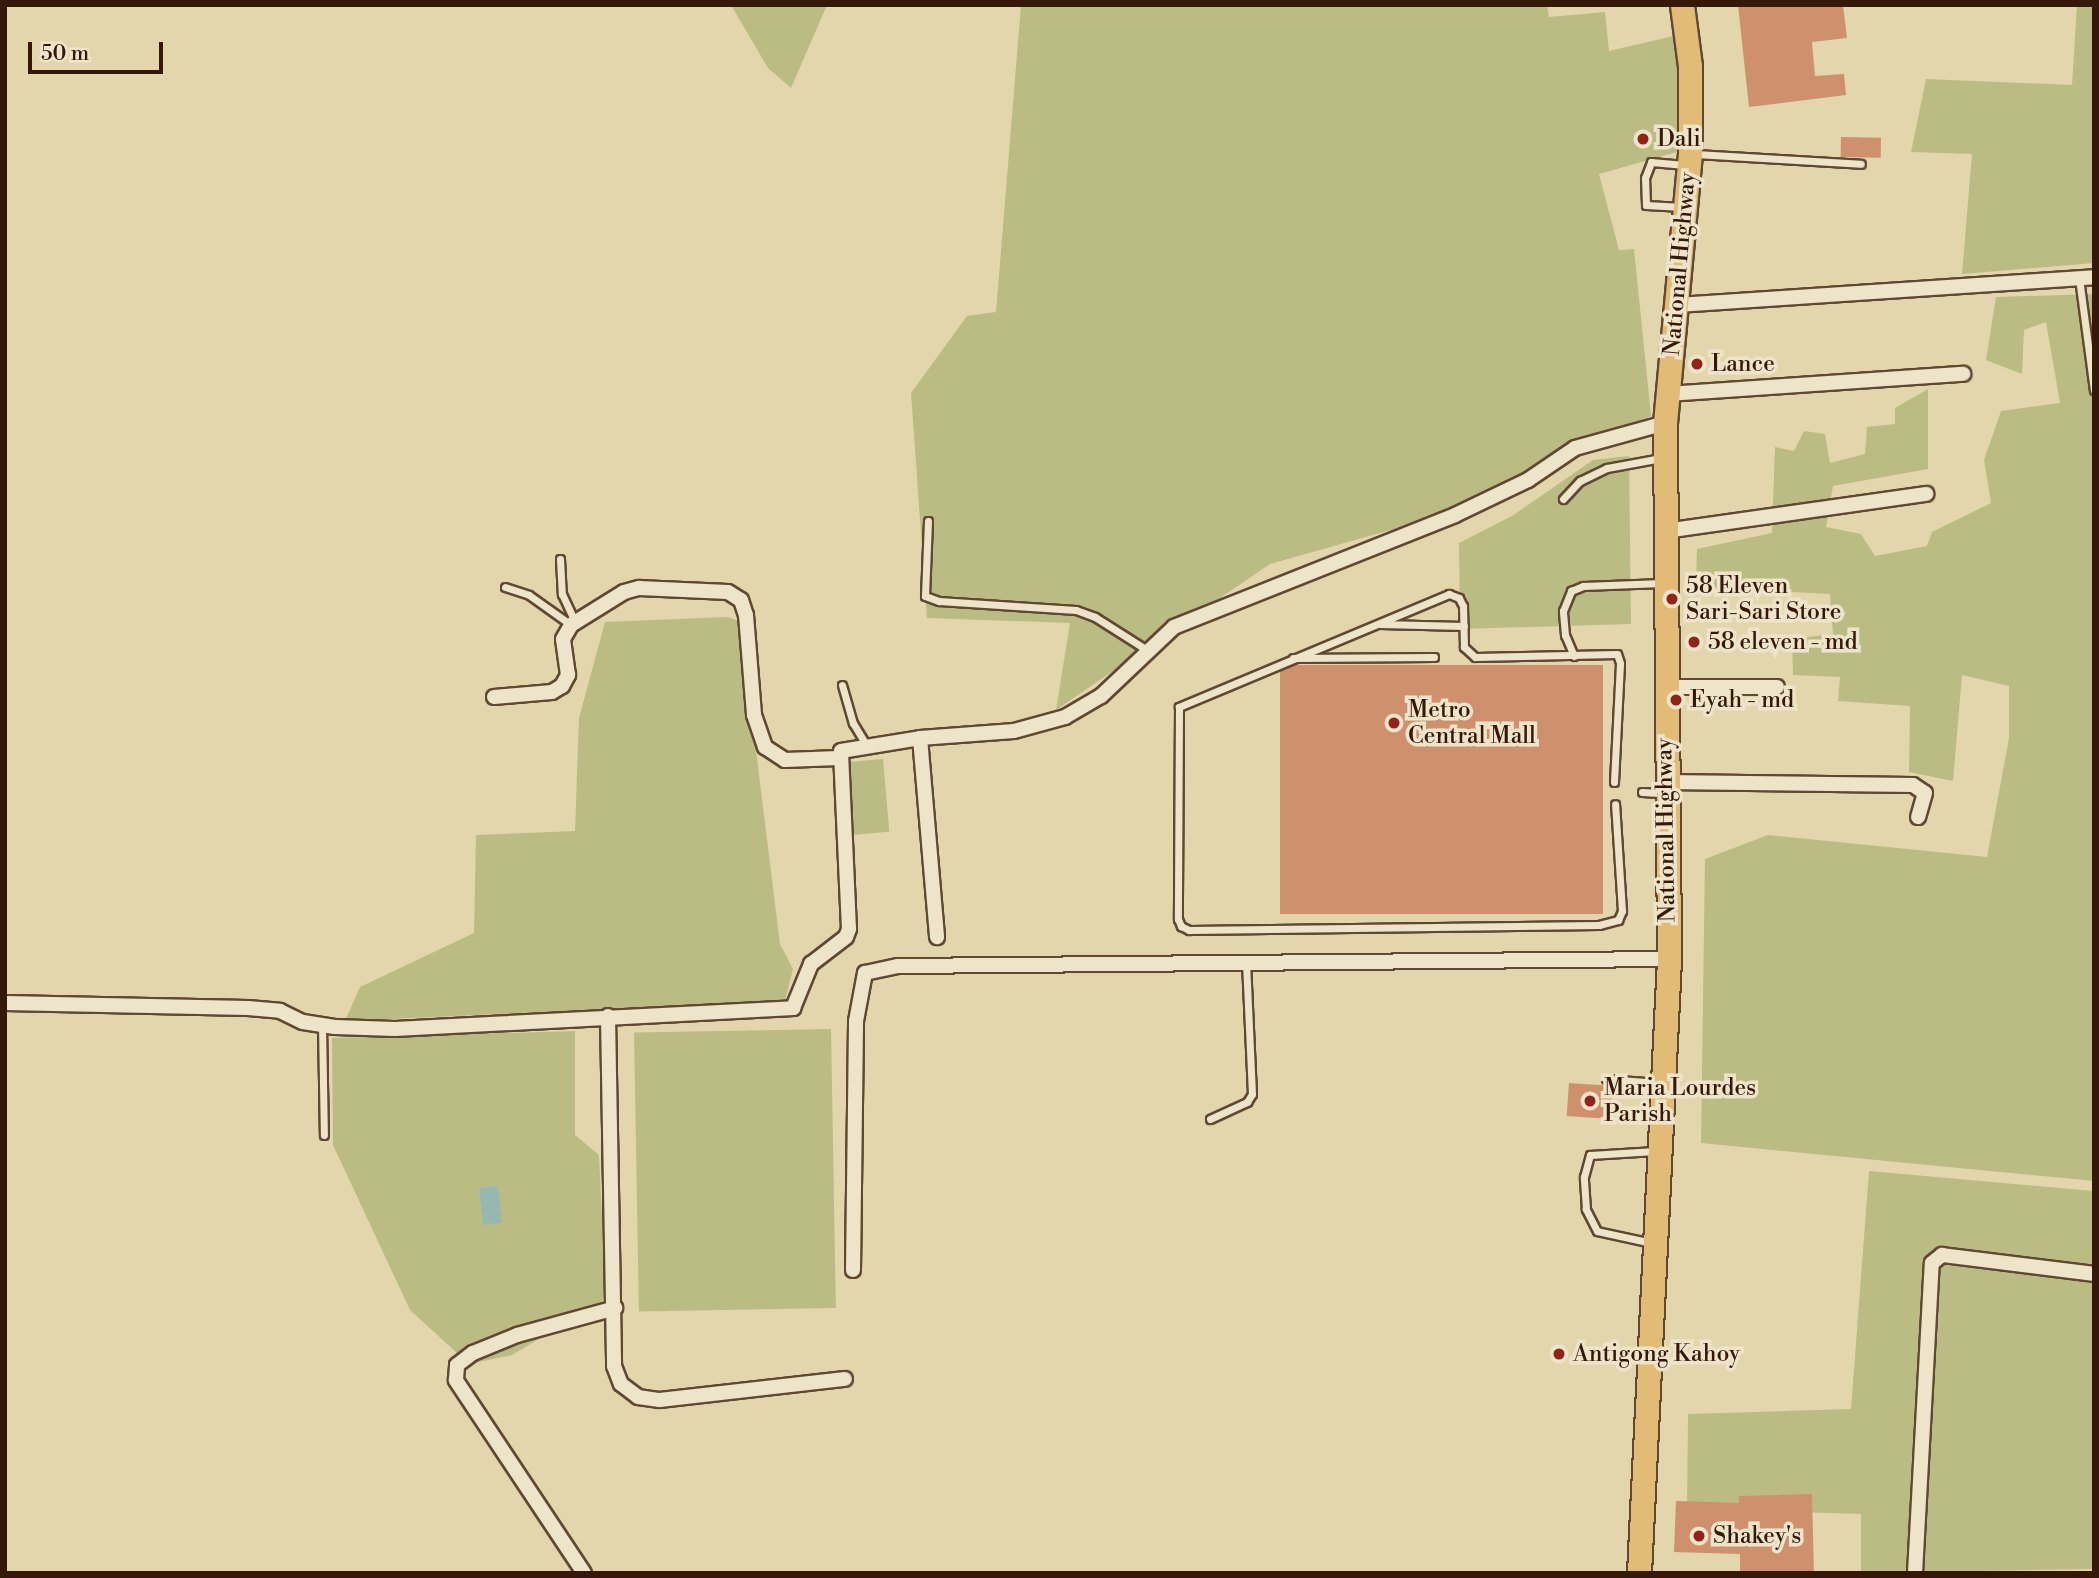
<!DOCTYPE html>
<html>
<head>
<meta charset="utf-8">
<style>
  body { margin:0 }
  #map { position:relative; width:2099px; height:1578px; overflow:hidden; background:#e3d6ad; font-family:"Libre Bodoni",serif }
  div>[style] { position:absolute }
  .green>* { inset:0; background:#bbbc84; transform-origin:0 0 }
  .water>* { inset:0; background:#96b8b0; transform-origin:0 0 }
  .building>* { inset:0; background:#ce906d; transform-origin:0 0 }
  .roads { filter:drop-shadow(2px 0 #604833) drop-shadow(-2px 0 #604833) drop-shadow(0 2px #604833) drop-shadow(0 -2px #604833) }
  .service>* { height:7px; margin:-3.5px; padding:0 3.5px; transform-origin:3.5px; border-radius:3.5px; background:#ede4ca }
  .minor>* { height:14px; margin:-7px; padding:0 7px; transform-origin:7px; border-radius:7px; background:#ede4ca }
  .primary>* { height:23px; margin:-11.5px; padding:0 11.5px; transform-origin:11.5px; border-radius:11.5px; background:#e2bb76 }
  .dots>* { width:19px; height:19px; translate:-50% -50%; box-sizing:border-box; border:4px solid #ede4ca; border-radius:50% }
  span { translate:-50% -50%; white-space:nowrap; text-align:center; line-height:1.15; -webkit-text-stroke:7px #ede4ca; paint-order:stroke }
  .poi-label { font-size:23px; color:#35180a }
  .left { translate:0 -50%; text-align:left }
  .street-label { font-size:23px; color:#35180a }
  .frame { position:absolute; inset:0; border:7px solid #35180a; pointer-events:none }
  .scale { position:absolute; left:28px; top:42px; width:135px; height:32px; box-sizing:border-box; border:4px solid #35180a; border-top:0; padding-left:9px; font-size:21px; line-height:24px; white-space:nowrap; color:#35180a; -webkit-text-stroke:5px #ede4ca; paint-order:stroke }
</style>
</head>
<body>
<div id="map">
  <div class="green">
    <i style="clip-path:polygon(731px 5px,827px 5px,791px 88px,768px 68px)"></i>
    <i style="clip-path:polygon(1021px 5px,1547px 5px,1549px 17px,1605px 12px,1609px 51px,1682px 34px,1684px 150px,1599px 174px,1619px 250px,1634px 249px,1651px 416px,1465px 509px,1270px 564px,1056px 710px,1070px 623px,927px 618px,911px 393px,967px 316px,996px 312px)"></i>
    <i style="clip-path:polygon(2077px 5px,2094px 5px,2094px 263px,1962px 274px,1972px 154px,1911px 152px,1926px 79px,2072px 85px)"></i>
    <i style="clip-path:polygon(2094px 294px,2094px 1181px,1701px 1143px,1705px 859px,1768px 835px,1987px 857px,2009px 738px,2009px 686px,1962px 675px,1953px 781px,1909px 772px,1910px 706px,1838px 701px,1840px 677px,1793px 675px,1792px 639px,1833px 634px,1830px 594px,1696px 587px,1697px 549px,1772px 533px,1775px 447px,1794px 451px,1804px 431px,1825px 434px,1830px 463px,1865px 454px,1867px 427px,1895px 424px,1895px 408px,1928px 389px,1928px 469px,1833px 486px,1826px 527px,1861px 534px,1875px 556px,1927px 546px,1932px 532px,1991px 503px,1984px 460px,2001px 411px,2060px 403px,2046px 322px,2024px 330px,2022px 374px,1986px 360px,1996px 297px)"></i>
    <i style="clip-path:polygon(1629px 456px,1631px 624px,1460px 629px,1459px 543px,1512px 516px,1593px 460px)"></i>
    <i style="clip-path:polygon(727px 617px,740px 621px,780px 944px,793px 969px,785px 1001px,345px 1021px,360px 987px,474px 933px,476px 835px,575px 831px,579px 718px,605px 622px)"></i>
    <i style="left:883px;top:759px;width:73px;height:38px;rotate:85deg"></i>
    <i style="left:831px;top:1029px;width:279px;height:197px;rotate:89deg"></i>
    <i style="clip-path:polygon(575px 1031px,575px 1135px,599px 1155px,606px 1299px,512px 1355px,469px 1364px,410px 1310px,333px 1145px,332px 1038px)"></i>
    <i style="clip-path:polygon(1869px 1171px,2094px 1191px,2094px 1569px,1861px 1573px,1861px 1514px,1687px 1509px,1688px 1414px,1851px 1409px)"></i>
  </div>
  <div class="water">
    <i style="left:498px;top:1186px;width:37px;height:19px;rotate:84deg"></i>
  </div>
  <div class="building">
    <i style="clip-path:polygon(1738px 5px,1843px 5px,1847px 38px,1812px 42px,1815px 76px,1844px 74px,1846px 95px,1749px 107px)"></i>
    <i style="left:1841px;top:137px;width:40px;height:20px;rotate:1deg"></i>
    <i style="left:1603px;top:665px;width:249px;height:323px;rotate:90deg"></i>
    <i style="left:1569px;top:1083px;width:44px;height:33px;rotate:4deg"></i>
    <i style="clip-path:polygon(1812px 1494px,1814px 1573px,1740px 1573px,1740px 1554px,1674px 1552px,1676px 1501px,1739px 1503px,1739px 1496px)"></i>
  </div>
  <div class="roads">
    <div class="service">
      <i style="left:1695px;top:154px;width:166px;rotate:3.4deg"></i>
      <i style="left:1682px;top:207px;width:36px;rotate:-177deg"></i>
      <i style="left:1646px;top:205px;width:27px;rotate:-92deg"></i>
      <i style="left:1645px;top:178px;width:17px;rotate:-69deg"></i>
      <i style="left:1651px;top:162px;width:34px;rotate:5deg"></i>
      <i style="left:2079px;top:278px;width:113px;rotate:82.4deg"></i>
      <i style="left:1563px;top:499px;width:25px;rotate:-47deg"></i>
      <i style="left:1580px;top:481px;width:30px;rotate:-26deg"></i>
      <i style="left:1607px;top:468px;width:55px;rotate:-10.5deg"></i>
      <i style="left:928px;top:521px;width:75px;rotate:92.3deg"></i>
      <i style="left:925px;top:596px;width:15px;rotate:20deg"></i>
      <i style="left:939px;top:601px;width:137px;rotate:3.8deg"></i>
      <i style="left:1076px;top:610px;width:20px;rotate:20deg"></i>
      <i style="left:1095px;top:617px;width:62px;rotate:32.4deg"></i>
      <i style="left:560px;top:559px;width:35px;rotate:87deg"></i>
      <i style="left:562px;top:594px;width:31px;rotate:65deg"></i>
      <i style="left:505px;top:587px;width:25px;rotate:18deg"></i>
      <i style="left:529px;top:595px;width:52px;rotate:35.5deg"></i>
      <i style="left:1380px;top:624px;width:84px;rotate:1.4deg"></i>
      <i style="left:1574px;top:656px;width:23px;rotate:-113deg"></i>
      <i style="left:1565px;top:635px;width:24px;rotate:-95deg"></i>
      <i style="left:1563px;top:611px;width:22px;rotate:-68deg"></i>
      <i style="left:1571px;top:591px;width:13px;rotate:-23deg"></i>
      <i style="left:1583px;top:586px;width:79px;rotate:-2.2deg"></i>
      <i style="left:1293px;top:658px;width:141px;rotate:-0.4deg"></i>
      <i style="left:842px;top:685px;width:40px;rotate:74deg"></i>
      <i style="left:853px;top:723px;width:27px;rotate:59deg"></i>
      <i style="left:1614px;top:782px;width:119px;rotate:-87.1deg"></i>
      <i style="left:1620px;top:663px;width:9px;rotate:-108deg"></i>
      <i style="left:1617px;top:654px;width:142px;rotate:178.8deg"></i>
      <i style="left:1475px;top:657px;width:15px;rotate:-138deg"></i>
      <i style="left:1464px;top:647px;width:41px;rotate:-91.4deg"></i>
      <i style="left:1463px;top:606px;width:9px;rotate:-117deg"></i>
      <i style="left:1459px;top:598px;width:11px;rotate:-158deg"></i>
      <i style="left:1449px;top:594px;width:293px;rotate:157.3deg"></i>
      <i style="left:1179px;top:707px;width:212px;rotate:90.3deg"></i>
      <i style="left:1178px;top:919px;width:8px;rotate:67deg"></i>
      <i style="left:1181px;top:926px;width:9px;rotate:27deg"></i>
      <i style="left:1189px;top:930px;width:410px;rotate:-0.7deg"></i>
      <i style="left:1599px;top:925px;width:20px;rotate:-15deg"></i>
      <i style="left:1618px;top:920px;width:10px;rotate:-66deg"></i>
      <i style="left:1622px;top:911px;width:107px;rotate:-93.7deg"></i>
      <i style="left:1642px;top:792px;width:22px;rotate:3deg"></i>
      <i style="left:322px;top:1025px;width:110px;rotate:89deg"></i>
      <i style="left:1606px;top:1079px;width:53px;rotate:4.3deg"></i>
      <i style="left:1210px;top:1119px;width:41px;rotate:-24.7deg"></i>
      <i style="left:1247px;top:1102px;width:9px;rotate:-58deg"></i>
      <i style="left:1252px;top:1094px;width:130px;rotate:-92.6deg"></i>
      <i style="left:1652px;top:1243px;width:56px;rotate:-167.7deg"></i>
      <i style="left:1597px;top:1231px;width:25px;rotate:-117deg"></i>
      <i style="left:1586px;top:1209px;width:32px;rotate:-94deg"></i>
      <i style="left:1584px;top:1177px;width:23px;rotate:-75deg"></i>
      <i style="left:1590px;top:1155px;width:65px;rotate:-3.5deg"></i>
    </div>
    <div class="minor">
      <i style="left:1677px;top:305px;width:418px;rotate:-3.8deg"></i>
      <i style="left:1667px;top:394px;width:297px;rotate:-3.9deg"></i>
      <i style="left:1665px;top:531px;width:264px;rotate:-8.1deg"></i>
      <i style="left:1665px;top:687px;width:112px"></i>
      <i style="left:494px;top:697px;width:58px;rotate:-4.9deg"></i>
      <i style="left:552px;top:692px;width:12px;rotate:-31deg"></i>
      <i style="left:562px;top:686px;width:13px;rotate:-61deg"></i>
      <i style="left:568px;top:675px;width:36px;rotate:-98deg"></i>
      <i style="left:563px;top:639px;width:16px;rotate:-60deg"></i>
      <i style="left:571px;top:625px;width:62px;rotate:-31.9deg"></i>
      <i style="left:624px;top:592px;width:16px;rotate:-15deg"></i>
      <i style="left:639px;top:588px;width:89px;rotate:2.6deg"></i>
      <i style="left:728px;top:592px;width:15px;rotate:32deg"></i>
      <i style="left:741px;top:600px;width:16px;rotate:72deg"></i>
      <i style="left:746px;top:615px;width:100px;rotate:85.4deg"></i>
      <i style="left:754px;top:715px;width:34px;rotate:71deg"></i>
      <i style="left:765px;top:747px;width:24px;rotate:33deg"></i>
      <i style="left:785px;top:760px;width:54px;rotate:-2.1deg"></i>
      <i style="left:920px;top:738px;width:200px;rotate:85.1deg"></i>
      <i style="left:1665px;top:782px;width:248px;rotate:0.7deg"></i>
      <i style="left:1913px;top:785px;width:14px;rotate:34deg"></i>
      <i style="left:1925px;top:793px;width:25px;rotate:106deg"></i>
      <i style="left:5px;top:1003px;width:243px;rotate:1.2deg"></i>
      <i style="left:248px;top:1008px;width:32px;rotate:5deg"></i>
      <i style="left:280px;top:1011px;width:25px;rotate:26deg"></i>
      <i style="left:303px;top:1022px;width:32px;rotate:9deg"></i>
      <i style="left:335px;top:1027px;width:60px;rotate:1.9deg"></i>
      <i style="left:395px;top:1029px;width:399px;rotate:-3deg"></i>
      <i style="left:793px;top:1008px;width:48px;rotate:-67.8deg"></i>
      <i style="left:811px;top:964px;width:44px;rotate:-37.6deg"></i>
      <i style="left:846px;top:937px;width:9px;rotate:-69deg"></i>
      <i style="left:849px;top:929px;width:178px;rotate:-92.6deg"></i>
      <i style="left:841px;top:751px;width:80px;rotate:-9.3deg"></i>
      <i style="left:920px;top:738px;width:94px;rotate:-4.3deg"></i>
      <i style="left:1014px;top:731px;width:53px;rotate:-15.4deg"></i>
      <i style="left:1065px;top:717px;width:42px;rotate:-30.3deg"></i>
      <i style="left:1101px;top:696px;width:100px;rotate:-43.4deg"></i>
      <i style="left:1174px;top:627px;width:302px;rotate:-21.7deg"></i>
      <i style="left:1455px;top:515px;width:81px;rotate:-25.6deg"></i>
      <i style="left:1528px;top:480px;width:57px;rotate:-34.2deg"></i>
      <i style="left:1575px;top:448px;width:93px;rotate:-15.5deg"></i>
      <i style="left:608px;top:1016px;width:350px;rotate:89deg"></i>
      <i style="left:614px;top:1366px;width:19px;rotate:69deg"></i>
      <i style="left:621px;top:1384px;width:21px;rotate:37deg"></i>
      <i style="left:638px;top:1397px;width:22px;rotate:8deg"></i>
      <i style="left:660px;top:1400px;width:186px;rotate:-6.5deg"></i>
      <i style="left:853px;top:1270px;width:249px;rotate:-89.3deg"></i>
      <i style="left:856px;top:1021px;width:49px;rotate:-79.4deg"></i>
      <i style="left:865px;top:973px;width:34px;rotate:-12deg"></i>
      <i style="left:898px;top:966px;width:771px;rotate:-0.52deg"></i>
      <i style="left:584px;top:1573px;width:232px;rotate:-123.6deg"></i>
      <i style="left:456px;top:1380px;width:15px;rotate:-86deg"></i>
      <i style="left:457px;top:1365px;width:20px;rotate:-37deg"></i>
      <i style="left:473px;top:1353px;width:48px;rotate:-22.2deg"></i>
      <i style="left:517px;top:1335px;width:102px;rotate:-15.4deg"></i>
      <i style="left:1915px;top:1573px;width:310px;rotate:-86.9deg"></i>
      <i style="left:1932px;top:1263px;width:13px;rotate:-39deg"></i>
      <i style="left:1942px;top:1255px;width:153px;rotate:7.1deg"></i>
    </div>
    <div class="primary">
      <i style="left:1639px;top:1573px;width:615px;rotate:-87.2deg"></i>
      <i style="left:1669px;top:959px;width:536px;rotate:-90.43deg"></i>
      <i style="left:1665px;top:423px;width:270px;rotate:-84.7deg"></i>
      <i style="left:1690px;top:154px;width:88px;rotate:-90deg"></i>
      <i style="left:1690px;top:66px;width:62px;rotate:-97.5deg"></i>
    </div>
  </div>
  <div class="dots">
    <i style="left:1643px;top:139px;background:#8f2418"></i>
    <i style="left:1697px;top:364px;background:#8f2418"></i>
    <i style="left:1672px;top:599px;background:#8f2418"></i>
    <i style="left:1694px;top:642px;background:#8f2418"></i>
    <i style="left:1676px;top:700px;background:#8f2418"></i>
    <i style="left:1394px;top:723px;background:#8f2418"></i>
    <i style="left:1590px;top:1101px;background:#8f2418"></i>
    <i style="left:1559px;top:1354px;background:#8f2418"></i>
    <i style="left:1699px;top:1536px;background:#8f2418"></i>
  </div>
  <div class="poi-label">
    <span class="left" style="left:1657px;top:139px">Dali</span>
    <span class="left" style="left:1711px;top:364px">Lance</span>
    <span class="left" style="left:1686px;top:599px">58 Eleven<br>Sari-Sari Store</span>
    <span class="left" style="left:1708px;top:642px">58 eleven - md</span>
    <span class="left" style="left:1690px;top:700px">Eyah - md</span>
    <span class="left" style="left:1408px;top:723px">Metro<br>Central Mall</span>
    <span class="left" style="left:1604px;top:1101px">Maria Lourdes<br>Parish</span>
    <span class="left" style="left:1573px;top:1354px">Antigong Kahoy</span>
    <span class="left" style="left:1713px;top:1536px">Shakey's</span>
  </div>
  <div class="street-label">
    <span style="left:1680px;top:264px;rotate:-85deg">National Highway</span>
    <span style="left:1666px;top:830px;rotate:-91deg">National Highway</span>
  </div>
  <div class="frame"></div>
  <div class="scale">50 m</div>
</div>
</body>
</html>
